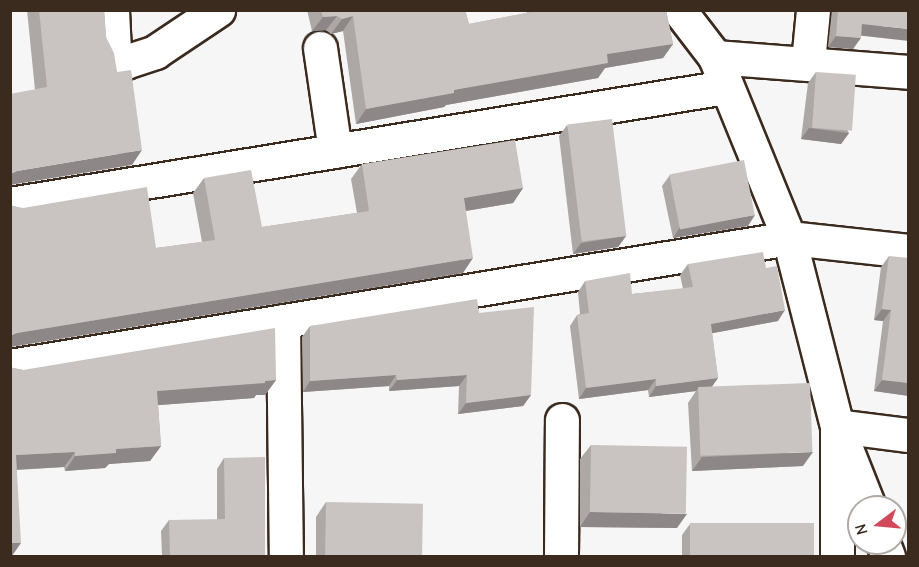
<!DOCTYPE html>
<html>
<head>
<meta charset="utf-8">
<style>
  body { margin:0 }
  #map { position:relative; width:919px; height:567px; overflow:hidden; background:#f7f6f6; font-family:"Comic Neue",sans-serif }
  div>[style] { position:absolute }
  .roads { filter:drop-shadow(2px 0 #3b2a1e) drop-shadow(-2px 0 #3b2a1e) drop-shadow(0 2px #3b2a1e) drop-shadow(0 -2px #3b2a1e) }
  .minor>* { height:33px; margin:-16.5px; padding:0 16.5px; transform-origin:16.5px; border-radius:16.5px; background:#fff }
  .wall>* { inset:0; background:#ada8a6 }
  .shaded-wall>* { inset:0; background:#8d8887 }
  .building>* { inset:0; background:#c9c3c1; transform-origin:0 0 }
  span { translate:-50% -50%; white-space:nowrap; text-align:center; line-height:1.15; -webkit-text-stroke:6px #fff; paint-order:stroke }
  .frame { position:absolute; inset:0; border:12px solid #3b2a1e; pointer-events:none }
  .north { position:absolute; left:847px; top:495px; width:60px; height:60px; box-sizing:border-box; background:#fff; border:2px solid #b1aaa5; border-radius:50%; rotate:254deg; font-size:16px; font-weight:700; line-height:24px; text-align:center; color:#3b2a1e }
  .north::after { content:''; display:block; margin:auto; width:21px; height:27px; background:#d1495b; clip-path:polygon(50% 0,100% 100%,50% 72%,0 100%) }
</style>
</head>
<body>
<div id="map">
  <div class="roads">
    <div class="minor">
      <i style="left:112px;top:10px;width:41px;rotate:87.2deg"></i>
      <i style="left:114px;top:51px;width:16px;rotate:45deg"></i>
      <i style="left:125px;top:62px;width:32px;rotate:-18deg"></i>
      <i style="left:155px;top:52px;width:76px;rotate:-33.7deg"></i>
      <i style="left:679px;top:10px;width:59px;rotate:52.5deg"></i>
      <i style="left:715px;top:57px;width:196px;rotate:67.8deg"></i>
      <i style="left:789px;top:238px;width:194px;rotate:75.7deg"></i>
      <i style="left:837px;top:426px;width:87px;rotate:68.4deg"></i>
      <i style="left:320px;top:48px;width:104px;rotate:81.7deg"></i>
      <i style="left:715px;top:57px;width:194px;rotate:4.4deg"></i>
      <i style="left:808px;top:62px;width:52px;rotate:-84.5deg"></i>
      <i style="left:10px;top:204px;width:725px;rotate:-9.29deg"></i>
      <i style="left:283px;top:321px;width:235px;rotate:89.3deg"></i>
      <i style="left:10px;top:366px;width:789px;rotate:-9.33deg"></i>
      <i style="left:789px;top:238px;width:120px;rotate:6.2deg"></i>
      <i style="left:883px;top:543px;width:14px;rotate:69deg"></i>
      <i style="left:561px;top:556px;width:136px;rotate:-89.6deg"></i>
      <i style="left:837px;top:556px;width:130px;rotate:-90deg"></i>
      <i style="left:837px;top:426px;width:72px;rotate:7.2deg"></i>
    </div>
  </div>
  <div class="wall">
    <i style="clip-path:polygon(27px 10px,104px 10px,106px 37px,117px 72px,132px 165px,35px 90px)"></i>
    <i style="clip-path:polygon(307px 10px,465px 10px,469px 24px,527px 13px,526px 10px,666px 10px,673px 44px,663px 58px,605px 68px,598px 78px,446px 105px,444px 107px,356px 124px,343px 31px,331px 34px,326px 30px,312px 31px)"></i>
    <i style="clip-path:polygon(832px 10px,909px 10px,861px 35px,853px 49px,828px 47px)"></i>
    <i style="clip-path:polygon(816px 72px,849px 133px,841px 144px,801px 139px,808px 83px)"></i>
    <i style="clip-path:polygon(567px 125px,626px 236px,618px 247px,573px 254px,559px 136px)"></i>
    <i style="clip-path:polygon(362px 164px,523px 188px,513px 203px,466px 211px,463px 273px,10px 347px,13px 206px,156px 248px,202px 242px,193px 193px,204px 178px,262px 227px,357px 213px,351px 179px)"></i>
    <i style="clip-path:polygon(670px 175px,748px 226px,673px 238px,662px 186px)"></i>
    <i style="clip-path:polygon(889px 256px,909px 396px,874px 391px,883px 321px,874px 320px,881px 267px)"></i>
    <i style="clip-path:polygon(688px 264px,778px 321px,712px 333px,718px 378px,711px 388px,803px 466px,692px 471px,688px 403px,696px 391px,649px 397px,648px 390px,579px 399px,570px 326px,577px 315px,580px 314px,578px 292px,585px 281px,632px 294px,683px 289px,680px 275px)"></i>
    <i style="clip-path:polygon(479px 313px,531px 395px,523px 406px,458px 414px,459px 386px,389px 391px,389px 386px,303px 392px,302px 337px,310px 326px)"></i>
    <i style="clip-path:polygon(13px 368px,23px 370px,276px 380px,265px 395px,256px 395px,254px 398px,158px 405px,161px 446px,150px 461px,109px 464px,105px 468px,65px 471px,64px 467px,17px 470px,12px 556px)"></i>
    <i style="clip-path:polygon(591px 445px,677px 528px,580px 527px,580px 459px)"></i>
    <i style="clip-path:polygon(224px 458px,265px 556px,162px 556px,161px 531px,169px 520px,217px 520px,217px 469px)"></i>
    <i style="clip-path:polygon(326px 502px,423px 556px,316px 556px,316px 517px)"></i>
    <i style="clip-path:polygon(690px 524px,814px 556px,682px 556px,682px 535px)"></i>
  </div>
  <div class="shaded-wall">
    <i style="clip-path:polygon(337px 16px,326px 30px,312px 31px,323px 17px)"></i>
    <i style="clip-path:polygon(353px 16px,343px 31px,331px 34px,342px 19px)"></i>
    <i style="clip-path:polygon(862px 24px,909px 29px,909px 41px,855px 35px)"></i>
    <i style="clip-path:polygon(836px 36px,861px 38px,853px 49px,828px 47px)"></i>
    <i style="clip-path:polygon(673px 44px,663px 58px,605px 68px,598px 78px,446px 105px,444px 107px,356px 124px,366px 109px,454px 90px,607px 54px)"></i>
    <i style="clip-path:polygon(809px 128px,849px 133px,841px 144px,801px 139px)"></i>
    <i style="clip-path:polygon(142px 150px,132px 165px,10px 185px,10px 174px,17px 171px)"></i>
    <i style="clip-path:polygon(523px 188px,513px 203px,453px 213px,464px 198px)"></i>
    <i style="clip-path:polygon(755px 215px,748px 226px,673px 238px,680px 227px)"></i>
    <i style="clip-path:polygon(626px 236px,618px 247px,573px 254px,581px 243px)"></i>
    <i style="clip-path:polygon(473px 258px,463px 273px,10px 347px,10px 336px,17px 333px)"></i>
    <i style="clip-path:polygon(882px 309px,891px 310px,883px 321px,874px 320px)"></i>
    <i style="clip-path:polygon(785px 310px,778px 321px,703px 335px,711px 324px)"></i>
    <i style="clip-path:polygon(396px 375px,389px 386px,303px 392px,310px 381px)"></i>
    <i style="clip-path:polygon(467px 375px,459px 386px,389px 391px,397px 380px)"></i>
    <i style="clip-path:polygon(718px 378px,710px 389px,698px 388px,696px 391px,649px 397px,656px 386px)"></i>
    <i style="clip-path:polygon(656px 379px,648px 390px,579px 399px,586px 388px)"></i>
    <i style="clip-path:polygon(276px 380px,265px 395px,256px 395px,254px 398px,147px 406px,157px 391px)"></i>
    <i style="clip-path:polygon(882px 380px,909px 383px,909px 396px,874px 391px)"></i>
    <i style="clip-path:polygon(531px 395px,523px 406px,458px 414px,466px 403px)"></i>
    <i style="clip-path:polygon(161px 446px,150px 461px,109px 464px,105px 468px,65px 471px,75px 456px,116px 449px)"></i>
    <i style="clip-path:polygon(75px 452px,64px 467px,10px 470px,16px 455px)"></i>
    <i style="clip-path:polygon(813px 452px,803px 466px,692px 471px,702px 457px)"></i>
    <i style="clip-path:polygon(590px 512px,687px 514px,677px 528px,580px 527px)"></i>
    <i style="clip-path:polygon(11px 543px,21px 543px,12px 556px)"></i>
  </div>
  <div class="building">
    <i style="clip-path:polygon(39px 10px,104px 10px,106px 37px,114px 53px,117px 72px,131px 70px,142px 150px,17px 171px,10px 174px,10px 94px,47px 87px)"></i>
    <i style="clip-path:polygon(321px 10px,465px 10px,469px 24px,541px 10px,666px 10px,673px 44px,607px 54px,608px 63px,454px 90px,454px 93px,366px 109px,353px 16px,342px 19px,337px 16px,323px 17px)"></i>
    <i style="clip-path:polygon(838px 10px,909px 10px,909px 29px,862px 24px,861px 38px,836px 36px)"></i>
    <i style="left:816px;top:72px;width:40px;height:56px;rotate:4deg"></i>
    <i style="left:612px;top:119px;width:118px;height:45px;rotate:83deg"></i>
    <i style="clip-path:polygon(515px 140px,523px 188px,464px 198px,473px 258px,17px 333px,10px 336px,10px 204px,13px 206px,23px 208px,147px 187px,156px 248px,215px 240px,204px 178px,251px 170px,262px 227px,369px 211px,362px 164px)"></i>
    <i style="left:744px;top:160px;width:56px;height:76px;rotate:79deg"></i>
    <i style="clip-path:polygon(763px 252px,766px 268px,777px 266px,785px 310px,711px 324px,718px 378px,656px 386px,656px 379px,586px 388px,577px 315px,589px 313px,585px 281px,630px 273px,632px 294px,693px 287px,688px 264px)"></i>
    <i style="clip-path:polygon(889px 256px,909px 258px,909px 383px,882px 380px,891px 310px,882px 309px)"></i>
    <i style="clip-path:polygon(477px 299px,479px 313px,534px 307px,531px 395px,466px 403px,467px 375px,397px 380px,396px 375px,310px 381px,310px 326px)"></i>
    <i style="clip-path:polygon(275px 328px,276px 380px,265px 381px,265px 383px,157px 391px,161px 446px,116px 449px,116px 453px,75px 456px,75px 452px,16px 455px,21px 543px,11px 543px,12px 556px,10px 556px,10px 366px,13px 368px,23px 370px)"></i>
    <i style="left:810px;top:383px;width:69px;height:112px;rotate:88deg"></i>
    <i style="left:591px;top:445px;width:96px;height:67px;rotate:1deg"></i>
    <i style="clip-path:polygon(265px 457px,265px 556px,170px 556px,169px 520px,225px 519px,224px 458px)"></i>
    <i style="left:326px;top:502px;width:97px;height:54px;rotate:1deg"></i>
    <i style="left:814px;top:523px;width:33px;height:124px;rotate:90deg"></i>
  </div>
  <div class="frame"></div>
  <div class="north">N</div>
</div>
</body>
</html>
